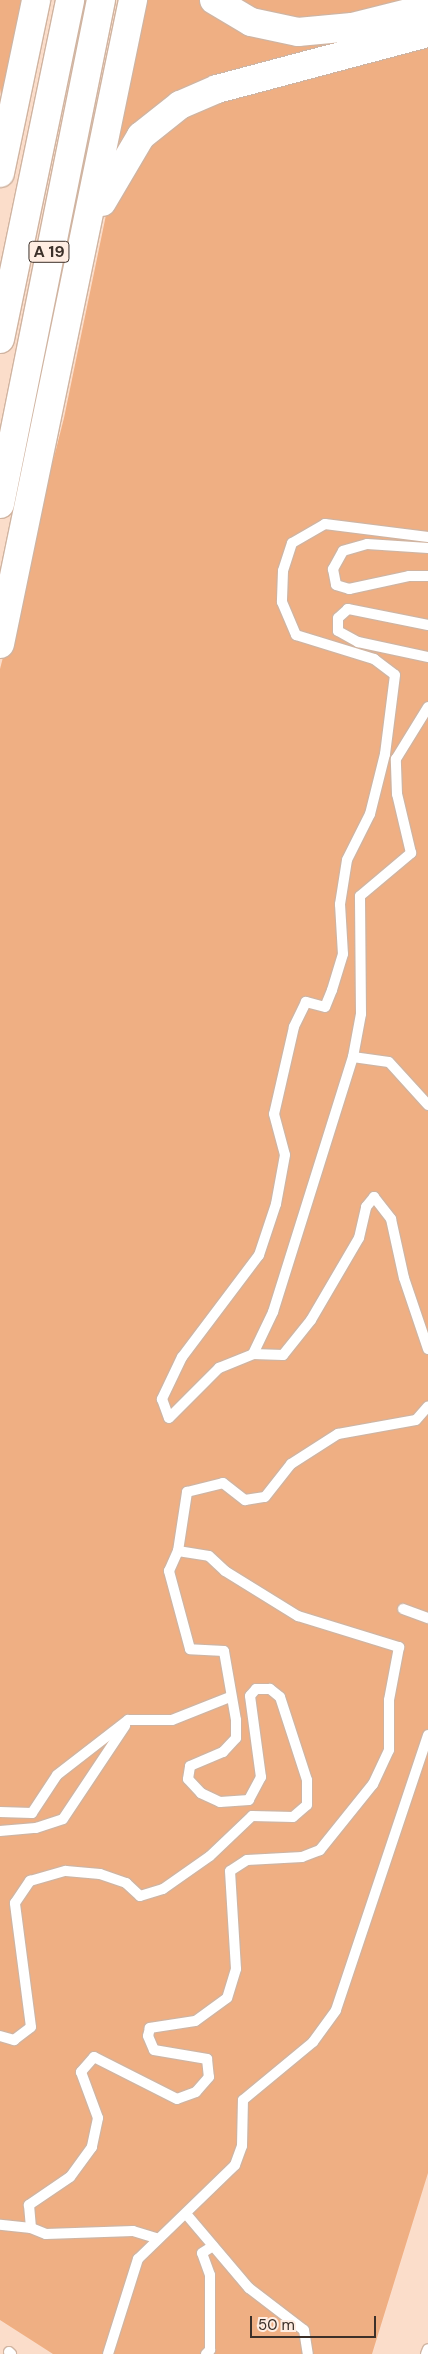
<!DOCTYPE html>
<html>
<head>
<meta charset="utf-8">
<style>
  body { margin:0 }
  #map { position:relative; width:428px; height:2354px; overflow:hidden; background:#fbddca; font-family:"DM Sans",sans-serif }
  div>[style] { position:absolute }
  .green>* { inset:0; background:#efaf83 }
  .roads { filter:drop-shadow(1px 0 #d0b4a1) drop-shadow(-1px 0 #d0b4a1) drop-shadow(0 1px #d0b4a1) drop-shadow(0 -1px #d0b4a1) }
  .lane>* { height:10px; margin:-5px; padding:0 5px; transform-origin:5px; border-radius:5px; background:#fff }
  .highway>* { height:28px; margin:-14px; padding:0 14px; transform-origin:14px; border-radius:14px; background:#fff }
  span { translate:-50% -50%; white-space:nowrap; text-align:center; line-height:1.15; -webkit-text-stroke:5px #ffede2; paint-order:stroke }
  .shield-label span { padding:1px 4px; background:#ffede2; border:1px solid; border-radius:4px; -webkit-text-stroke-width:0 }
  .shield-label { font-size:16px; color:#3c3029; font-weight:700 }
  .scale { position:absolute; left:250px; top:2316px; width:126px; height:22px; box-sizing:border-box; border:2px solid #3c3029; border-top:0; padding-left:6px; font-size:15px; line-height:18px; white-space:nowrap; color:#3c3029; -webkit-text-stroke:4px #ffede2; paint-order:stroke }
</style>
</head>
<body>
<div id="map">
  <div class="green">
    <i style="clip-path:polygon(0 0,29px 0,3px 111px,0 88px)"></i>
    <i style="clip-path:polygon(142px 0,202px 0,226px 19px,428px 20px,175px 93px,131px 125px,110px 156px)"></i>
    <i style="clip-path:polygon(225px 0,428px 0,304px 26px)"></i>
    <i style="clip-path:polygon(428px 41px,428px 2173px,372px 2354px,53px 2354px,0 2320px,0 669px,64px 418px,106px 215px,127px 165px,196px 104px)"></i>
  </div>
  <div class="roads">
    <div class="lane">
      <i style="left:428px;top:537px;width:104px;rotate:-172.8deg"></i>
      <i style="left:325px;top:524px;width:38px;rotate:150deg"></i>
      <i style="left:292px;top:543px;width:29px;rotate:108deg"></i>
      <i style="left:283px;top:571px;width:31px;rotate:92deg"></i>
      <i style="left:282px;top:602px;width:36px;rotate:67deg"></i>
      <i style="left:296px;top:635px;width:82px;rotate:17.1deg"></i>
      <i style="left:374px;top:659px;width:26px;rotate:37deg"></i>
      <i style="left:395px;top:675px;width:80px;rotate:97.2deg"></i>
      <i style="left:385px;top:754px;width:62px;rotate:104deg"></i>
      <i style="left:370px;top:814px;width:51px;rotate:116.6deg"></i>
      <i style="left:347px;top:860px;width:45px;rotate:99deg"></i>
      <i style="left:340px;top:904px;width:50px;rotate:86.6deg"></i>
      <i style="left:343px;top:954px;width:38px;rotate:107deg"></i>
      <i style="left:332px;top:990px;width:18px;rotate:112deg"></i>
      <i style="left:325px;top:1007px;width:20px;rotate:-165deg"></i>
      <i style="left:306px;top:1002px;width:28px;rotate:116deg"></i>
      <i style="left:294px;top:1027px;width:89px;rotate:102.9deg"></i>
      <i style="left:274px;top:1114px;width:42px;rotate:75deg"></i>
      <i style="left:285px;top:1155px;width:50px;rotate:100.4deg"></i>
      <i style="left:276px;top:1204px;width:54px;rotate:108.4deg"></i>
      <i style="left:259px;top:1255px;width:128px;rotate:127deg"></i>
      <i style="left:182px;top:1357px;width:47px;rotate:115.5deg"></i>
      <i style="left:162px;top:1399px;width:20px;rotate:70deg"></i>
      <i style="left:169px;top:1418px;width:71px;rotate:-45deg"></i>
      <i style="left:219px;top:1368px;width:37px;rotate:-22deg"></i>
      <i style="left:253px;top:1354px;width:47px;rotate:-64.5deg"></i>
      <i style="left:273px;top:1312px;width:267px;rotate:-72.6deg"></i>
      <i style="left:353px;top:1057px;width:44px;rotate:-79.5deg"></i>
      <i style="left:361px;top:1014px;width:118px;rotate:-90.5deg"></i>
      <i style="left:360px;top:896px;width:67px;rotate:-40.1deg"></i>
      <i style="left:411px;top:853px;width:61px;rotate:-103.3deg"></i>
      <i style="left:397px;top:794px;width:35px;rotate:-92deg"></i>
      <i style="left:396px;top:759px;width:61px;rotate:-58.4deg"></i>
      <i style="left:428px;top:548px;width:61px;rotate:-176.2deg"></i>
      <i style="left:367px;top:544px;width:25px;rotate:164deg"></i>
      <i style="left:343px;top:551px;width:21px;rotate:119deg"></i>
      <i style="left:333px;top:569px;width:16px;rotate:79deg"></i>
      <i style="left:336px;top:585px;width:14px;rotate:17deg"></i>
      <i style="left:349px;top:589px;width:61px;rotate:-12.2deg"></i>
      <i style="left:409px;top:576px;width:19px"></i>
      <i style="left:428px;top:625px;width:82px;rotate:-168.7deg"></i>
      <i style="left:348px;top:609px;width:13px;rotate:138deg"></i>
      <i style="left:338px;top:618px;width:13px;rotate:90deg"></i>
      <i style="left:338px;top:631px;width:23px;rotate:29deg"></i>
      <i style="left:358px;top:642px;width:72px;rotate:12.1deg"></i>
      <i style="left:353px;top:1057px;width:36px;rotate:8deg"></i>
      <i style="left:389px;top:1062px;width:58px;rotate:47.8deg"></i>
      <i style="left:253px;top:1354px;width:30px;rotate:2deg"></i>
      <i style="left:283px;top:1355px;width:45px;rotate:-51.3deg"></i>
      <i style="left:311px;top:1320px;width:95px;rotate:-59.7deg"></i>
      <i style="left:359px;top:1238px;width:32px;rotate:-77deg"></i>
      <i style="left:366px;top:1207px;width:13px;rotate:-51deg"></i>
      <i style="left:374px;top:1197px;width:28px;rotate:52deg"></i>
      <i style="left:391px;top:1219px;width:60px;rotate:77.6deg"></i>
      <i style="left:404px;top:1278px;width:75px;rotate:71.3deg"></i>
      <i style="left:178px;top:1551px;width:60px;rotate:-81.3deg"></i>
      <i style="left:187px;top:1492px;width:37px;rotate:-14deg"></i>
      <i style="left:223px;top:1483px;width:28px;rotate:38deg"></i>
      <i style="left:245px;top:1500px;width:20px;rotate:-9deg"></i>
      <i style="left:265px;top:1497px;width:42px;rotate:-51.8deg"></i>
      <i style="left:291px;top:1464px;width:56px;rotate:-32.6deg"></i>
      <i style="left:338px;top:1434px;width:79px;rotate:-10.2deg"></i>
      <i style="left:416px;top:1420px;width:18px;rotate:-49deg"></i>
      <i style="left:403px;top:1609px;width:27px;rotate:20deg"></i>
      <i style="left:0;top:1812px;width:32px;rotate:2deg"></i>
      <i style="left:32px;top:1813px;width:45px;rotate:-56.7deg"></i>
      <i style="left:57px;top:1775px;width:90px;rotate:-37.8deg"></i>
      <i style="left:128px;top:1720px;width:44px"></i>
      <i style="left:172px;top:1720px;width:62px;rotate:-21.6deg"></i>
      <i style="left:0;top:1831px;width:36px;rotate:-5deg"></i>
      <i style="left:36px;top:1828px;width:28px;rotate:-18deg"></i>
      <i style="left:63px;top:1819px;width:112px;rotate:-56.3deg"></i>
      <i style="left:0;top:2036px;width:15px;rotate:16deg"></i>
      <i style="left:14px;top:2040px;width:21px;rotate:-37deg"></i>
      <i style="left:31px;top:2027px;width:125px;rotate:-97.4deg"></i>
      <i style="left:15px;top:1903px;width:27px;rotate:-56deg"></i>
      <i style="left:30px;top:1881px;width:37px;rotate:-16deg"></i>
      <i style="left:66px;top:1871px;width:34px;rotate:5deg"></i>
      <i style="left:100px;top:1874px;width:28px;rotate:19deg"></i>
      <i style="left:126px;top:1883px;width:19px;rotate:43deg"></i>
      <i style="left:140px;top:1896px;width:24px;rotate:-17deg"></i>
      <i style="left:163px;top:1889px;width:57px;rotate:-35.1deg"></i>
      <i style="left:210px;top:1856px;width:58px;rotate:-43.6deg"></i>
      <i style="left:252px;top:1816px;width:41px;rotate:1.4deg"></i>
      <i style="left:293px;top:1817px;width:18px;rotate:-41deg"></i>
      <i style="left:307px;top:1805px;width:25px;rotate:-90deg"></i>
      <i style="left:307px;top:1780px;width:87px;rotate:-108deg"></i>
      <i style="left:280px;top:1697px;width:13px;rotate:-141deg"></i>
      <i style="left:270px;top:1689px;width:14px;rotate:180deg"></i>
      <i style="left:256px;top:1689px;width:9px;rotate:131deg"></i>
      <i style="left:250px;top:1696px;width:82px;rotate:82.3deg"></i>
      <i style="left:261px;top:1777px;width:26px;rotate:118deg"></i>
      <i style="left:249px;top:1800px;width:29px;rotate:176deg"></i>
      <i style="left:220px;top:1802px;width:21px;rotate:-155deg"></i>
      <i style="left:201px;top:1793px;width:19px;rotate:-133deg"></i>
      <i style="left:188px;top:1779px;width:13px;rotate:-81deg"></i>
      <i style="left:190px;top:1766px;width:36px;rotate:-23deg"></i>
      <i style="left:223px;top:1752px;width:19px;rotate:-47deg"></i>
      <i style="left:236px;top:1738px;width:18px;rotate:-90deg"></i>
      <i style="left:236px;top:1720px;width:70px;rotate:-99.9deg"></i>
      <i style="left:224px;top:1651px;width:34px;rotate:-177deg"></i>
      <i style="left:190px;top:1649px;width:81px;rotate:-105.1deg"></i>
      <i style="left:169px;top:1571px;width:22px;rotate:-66deg"></i>
      <i style="left:178px;top:1551px;width:31px;rotate:9deg"></i>
      <i style="left:209px;top:1556px;width:22px;rotate:43deg"></i>
      <i style="left:225px;top:1571px;width:86px;rotate:31.7deg"></i>
      <i style="left:298px;top:1616px;width:106px;rotate:17.1deg"></i>
      <i style="left:399px;top:1647px;width:54px;rotate:100.7deg"></i>
      <i style="left:389px;top:1700px;width:50px;rotate:90deg"></i>
      <i style="left:389px;top:1750px;width:38px;rotate:115deg"></i>
      <i style="left:373px;top:1784px;width:85px;rotate:128.8deg"></i>
      <i style="left:320px;top:1850px;width:19px;rotate:159deg"></i>
      <i style="left:302px;top:1857px;width:55px;rotate:176.9deg"></i>
      <i style="left:247px;top:1860px;width:20px;rotate:147deg"></i>
      <i style="left:230px;top:1871px;width:98px;rotate:86.5deg"></i>
      <i style="left:236px;top:1969px;width:30px;rotate:107deg"></i>
      <i style="left:227px;top:1998px;width:39px;rotate:144deg"></i>
      <i style="left:195px;top:2021px;width:46px;rotate:171.2deg"></i>
      <i style="left:150px;top:2028px;width:8px;rotate:104deg"></i>
      <i style="left:148px;top:2036px;width:15px;rotate:67deg"></i>
      <i style="left:154px;top:2050px;width:54px;rotate:9.6deg"></i>
      <i style="left:207px;top:2059px;width:18px;rotate:84deg"></i>
      <i style="left:209px;top:2077px;width:20px;rotate:131deg"></i>
      <i style="left:196px;top:2092px;width:20px;rotate:160deg"></i>
      <i style="left:177px;top:2099px;width:93px;rotate:-153.2deg"></i>
      <i style="left:94px;top:2057px;width:20px;rotate:131deg"></i>
      <i style="left:81px;top:2072px;width:49px;rotate:69.7deg"></i>
      <i style="left:98px;top:2118px;width:30px;rotate:102deg"></i>
      <i style="left:92px;top:2147px;width:37px;rotate:126deg"></i>
      <i style="left:70px;top:2177px;width:50px;rotate:145.7deg"></i>
      <i style="left:29px;top:2205px;width:23px;rotate:85deg"></i>
      <i style="left:31px;top:2228px;width:31px;rotate:-174deg"></i>
      <i style="left:187px;top:2215px;width:96px;rotate:49.7deg"></i>
      <i style="left:249px;top:2288px;width:69px;rotate:37.4deg"></i>
      <i style="left:304px;top:2330px;width:24px;rotate:81deg"></i>
      <i style="left:31px;top:2228px;width:16px;rotate:22deg"></i>
      <i style="left:46px;top:2234px;width:87px;rotate:-2deg"></i>
      <i style="left:133px;top:2231px;width:24px;rotate:17deg"></i>
      <i style="left:9px;top:2352px;width:3px;rotate:45deg"></i>
      <i style="left:108px;top:2354px;width:100px;rotate:-72.5deg"></i>
      <i style="left:138px;top:2259px;width:135px;rotate:-44.1deg"></i>
      <i style="left:235px;top:2165px;width:20px;rotate:-70deg"></i>
      <i style="left:242px;top:2146px;width:46px;rotate:-88.8deg"></i>
      <i style="left:243px;top:2100px;width:91px;rotate:-39.6deg"></i>
      <i style="left:313px;top:2042px;width:39px;rotate:-54deg"></i>
      <i style="left:336px;top:2010px;width:290px;rotate:-71.5deg"></i>
      <i style="left:206px;top:2354px;width:6px;rotate:-45deg"></i>
      <i style="left:210px;top:2350px;width:75px;rotate:-90deg"></i>
      <i style="left:210px;top:2275px;width:23px;rotate:-110deg"></i>
      <i style="left:202px;top:2253px;width:13px;rotate:-32deg"></i>
      <i style="left:426px;top:2354px;width:5px;rotate:-68deg"></i>
    </div>
    <div class="highway">
      <i style="left:214px;top:0;width:43px;rotate:30.7deg"></i>
      <i style="left:251px;top:22px;width:48px;rotate:12deg"></i>
      <i style="left:298px;top:32px;width:54px;rotate:-5.3deg"></i>
      <i style="left:352px;top:27px;width:78px;rotate:-14deg"></i>
      <i style="left:0;top:173px;width:177px;rotate:-78.2deg"></i>
      <i style="left:102px;top:202px;width:77px;rotate:-59.4deg"></i>
      <i style="left:141px;top:136px;width:50px;rotate:-38.5deg"></i>
      <i style="left:180px;top:105px;width:40px;rotate:-23.4deg"></i>
      <i style="left:217px;top:89px;width:218px;rotate:-14.9deg"></i>
      <i style="left:0;top:339px;width:346px;rotate:-78.3deg"></i>
      <i style="left:0;top:504px;width:514px;rotate:-78.67deg"></i>
      <i style="left:0;top:644px;width:658px;rotate:-78.33deg"></i>
    </div>
  </div>
  <div class="shield-label">
    <span style="left:49px;top:252px">A 19</span>
  </div>
  <div class="scale">50 m</div>
</div>
</body>
</html>
